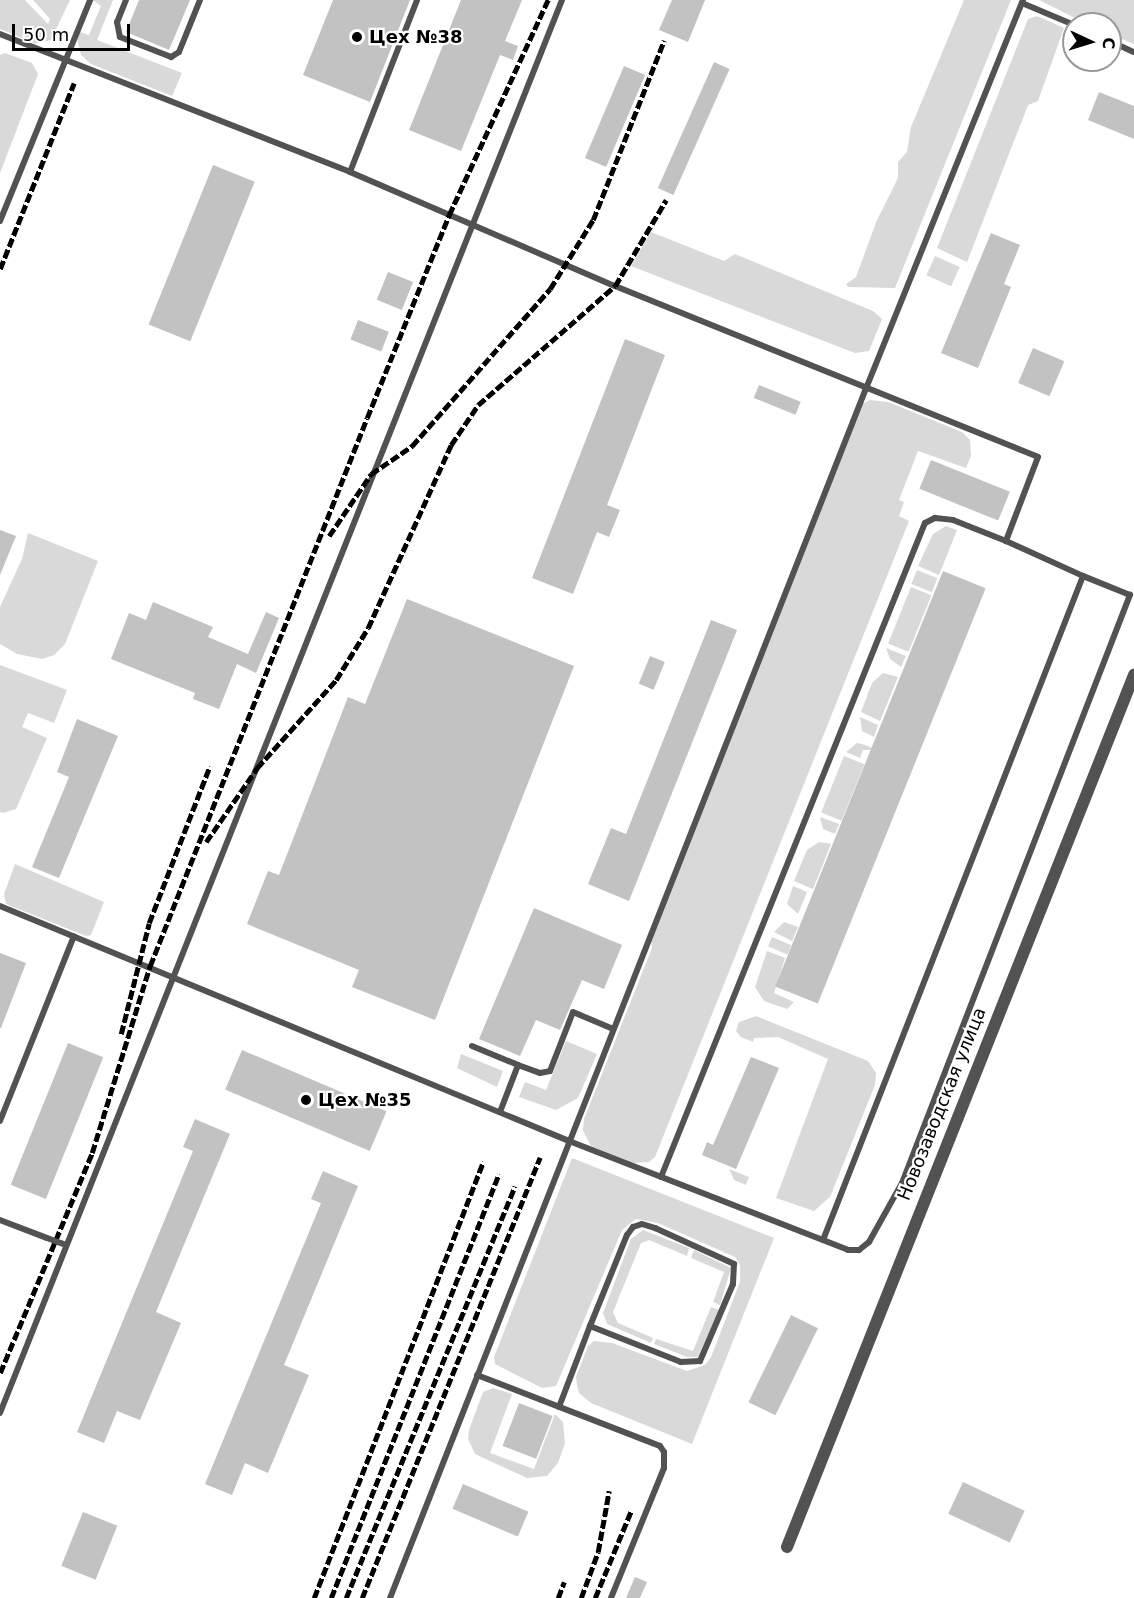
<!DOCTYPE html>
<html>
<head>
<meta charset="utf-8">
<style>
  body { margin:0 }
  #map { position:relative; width:1134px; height:1598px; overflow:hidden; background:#fff; font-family:"DejaVu Sans",sans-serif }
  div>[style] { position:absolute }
  .green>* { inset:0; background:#d9d9d9; transform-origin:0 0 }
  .building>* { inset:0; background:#c2c2c2; transform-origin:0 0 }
  .lane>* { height:6px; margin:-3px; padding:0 3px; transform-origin:3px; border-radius:3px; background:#525252 }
  .street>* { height:12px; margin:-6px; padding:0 6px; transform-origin:6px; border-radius:6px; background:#525252 }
  .rail>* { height:4.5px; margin-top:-2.25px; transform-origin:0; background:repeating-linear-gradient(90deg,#000 0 9px,transparent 0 12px) }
  .lane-bridge>* { height:6px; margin:-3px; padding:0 3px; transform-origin:3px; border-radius:3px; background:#525252 }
  .dots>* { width:16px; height:16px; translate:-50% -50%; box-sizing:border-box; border:3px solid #fff; border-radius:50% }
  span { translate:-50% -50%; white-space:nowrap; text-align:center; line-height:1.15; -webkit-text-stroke:4.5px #fff; paint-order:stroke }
  .poi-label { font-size:18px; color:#000; font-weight:700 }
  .left { translate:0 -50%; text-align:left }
  .street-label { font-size:18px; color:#000 }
  .north { position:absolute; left:1062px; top:12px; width:60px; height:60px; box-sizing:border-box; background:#fff; border:2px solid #999; border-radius:50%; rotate:94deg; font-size:16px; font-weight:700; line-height:24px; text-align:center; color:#000 }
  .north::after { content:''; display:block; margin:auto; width:21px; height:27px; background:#000; clip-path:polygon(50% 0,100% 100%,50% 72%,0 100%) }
  .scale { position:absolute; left:12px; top:24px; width:118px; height:27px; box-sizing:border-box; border:3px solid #000; border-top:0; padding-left:8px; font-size:18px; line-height:21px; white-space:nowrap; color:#000; -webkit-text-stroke:4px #fff; paint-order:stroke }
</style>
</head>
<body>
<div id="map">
  <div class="green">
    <i style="clip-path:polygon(0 0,25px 0,48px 24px,50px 19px,33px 0,70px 0,51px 40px,36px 44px,0 29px)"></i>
    <i style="clip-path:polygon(93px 0,113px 0,97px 40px,182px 73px,172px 96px,91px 64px,81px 55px,77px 38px,80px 32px,89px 35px,101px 6px)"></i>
    <i style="clip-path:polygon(964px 0,1011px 0,895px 288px,848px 287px,846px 284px,856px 277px,877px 220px,898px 178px,898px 162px,907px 152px,911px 127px)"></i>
    <i style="clip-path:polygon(1039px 0,1134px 0,1134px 44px,1110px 34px,1110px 24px,1087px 24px)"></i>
    <i style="clip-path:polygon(1037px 16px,1064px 28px,1038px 101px,1028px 105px,967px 262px,937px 248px,1028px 19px)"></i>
    <i style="clip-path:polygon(5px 53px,32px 63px,38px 74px,0 173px,0 55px)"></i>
    <i style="clip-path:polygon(651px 232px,724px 261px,735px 254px,873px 311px,882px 319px,869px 351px,855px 353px,631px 266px)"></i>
    <i style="left:935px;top:256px;width:27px;height:21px;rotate:24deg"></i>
    <i style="clip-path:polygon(870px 400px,888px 402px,962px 432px,970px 440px,971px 456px,966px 468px,918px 451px,899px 500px,904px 502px,899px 516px,909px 521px,655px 1157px,649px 1162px,633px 1163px,591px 1146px,583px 1131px,584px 1119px,652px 948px,651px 938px,858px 406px)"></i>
    <i style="clip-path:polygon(946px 526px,957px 530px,939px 575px,918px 566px,933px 534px)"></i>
    <i style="clip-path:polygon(28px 533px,98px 561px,65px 644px,54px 655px,42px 659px,17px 654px,0 644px,0 607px,22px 559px)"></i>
    <i style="left:917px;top:570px;width:22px;height:15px;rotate:22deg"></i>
    <i style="left:911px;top:587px;width:22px;height:61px;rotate:22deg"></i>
    <i style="clip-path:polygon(886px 648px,906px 656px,901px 667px,890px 659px)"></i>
    <i style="clip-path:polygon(0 665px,67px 690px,54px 723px,28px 713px,22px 727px,47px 738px,16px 809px,3px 813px,0 812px)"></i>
    <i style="clip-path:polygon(883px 673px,898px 677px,880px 721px,861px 712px,872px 683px)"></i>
    <i style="clip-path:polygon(860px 717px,878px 725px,874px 737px,862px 731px)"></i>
    <i style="clip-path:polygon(857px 743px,862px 744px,878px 750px,863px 750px,860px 758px,846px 752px)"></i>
    <i style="left:844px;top:756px;width:22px;height:61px;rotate:22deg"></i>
    <i style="clip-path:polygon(820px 817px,839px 824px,835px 834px,823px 829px)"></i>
    <i style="clip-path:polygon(819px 842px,831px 844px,813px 889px,794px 881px,807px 850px)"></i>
    <i style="clip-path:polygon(15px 864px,104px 902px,91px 935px,86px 936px,6px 904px,4px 894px)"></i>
    <i style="clip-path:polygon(793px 886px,807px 892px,798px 914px,787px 904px)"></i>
    <i style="clip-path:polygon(784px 922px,798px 927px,792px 941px,774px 932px)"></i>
    <i style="left:772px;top:937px;width:21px;height:10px;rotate:23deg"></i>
    <i style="clip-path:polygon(767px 951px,785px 958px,774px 993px,794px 1002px,787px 1009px,764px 1001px,755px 987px)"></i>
    <i style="clip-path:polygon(756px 1016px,868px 1061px,876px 1073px,875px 1085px,830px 1197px,814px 1211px,776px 1198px,828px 1059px,778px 1037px,754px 1038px,753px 1042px,741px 1037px,736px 1031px,739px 1022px)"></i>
    <i style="clip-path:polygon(566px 1041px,597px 1054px,578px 1098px,556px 1110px,519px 1097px,525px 1082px,546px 1090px)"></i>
    <i style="clip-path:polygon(461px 1054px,503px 1071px,497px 1087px,457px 1068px)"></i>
    <i style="clip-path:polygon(572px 1158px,774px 1238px,692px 1444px,591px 1403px,579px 1393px,577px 1385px,576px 1377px,588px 1346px,594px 1341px,612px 1343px,687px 1371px,705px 1365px,711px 1357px,740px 1282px,740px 1265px,735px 1257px,658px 1223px,636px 1219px,622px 1230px,556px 1386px,542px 1388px,495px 1364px,494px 1357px)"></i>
    <i style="clip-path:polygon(729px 1169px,749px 1177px,746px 1185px,734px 1180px)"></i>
    <i style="clip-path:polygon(643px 1230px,689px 1248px,687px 1256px,649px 1240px,641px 1243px,613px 1312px,618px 1323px,653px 1338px,651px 1343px,607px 1324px,603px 1313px,631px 1239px)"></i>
    <i style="clip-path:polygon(694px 1250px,731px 1268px,720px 1305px,713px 1302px,724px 1272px,691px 1258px)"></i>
    <i style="clip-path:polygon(711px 1307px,719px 1310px,698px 1357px,687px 1357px,654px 1344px,656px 1339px,693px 1351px)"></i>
    <i style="clip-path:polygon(493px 1388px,512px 1394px,490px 1453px,534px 1469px,555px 1414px,563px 1422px,565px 1443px,558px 1463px,547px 1476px,527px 1478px,475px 1454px,468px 1439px,469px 1430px,483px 1392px)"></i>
  </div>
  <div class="building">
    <i style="clip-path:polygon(139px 0,190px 0,169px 50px,126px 32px)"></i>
    <i style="clip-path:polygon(333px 0,410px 0,370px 102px,303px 75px)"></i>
    <i style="clip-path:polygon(461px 0,522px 0,505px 41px,518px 46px,513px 60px,500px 55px,461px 151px,409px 130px)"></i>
    <i style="clip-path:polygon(672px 0,705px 0,688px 42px,659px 30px)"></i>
    <i style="left:714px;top:62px;width:17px;height:138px;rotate:24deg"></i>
    <i style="left:624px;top:66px;width:23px;height:100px;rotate:23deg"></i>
    <i style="clip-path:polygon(1099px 92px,1134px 106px,1134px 139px,1088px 120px)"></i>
    <i style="left:213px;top:165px;width:45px;height:172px;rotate:22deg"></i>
    <i style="clip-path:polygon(991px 233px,1020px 245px,1004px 284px,1011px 287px,978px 368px,941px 353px)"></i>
    <i style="left:388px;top:272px;width:27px;height:30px;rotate:22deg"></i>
    <i style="left:358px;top:320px;width:33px;height:21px;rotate:21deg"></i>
    <i style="clip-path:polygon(625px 339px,665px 355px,607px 505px,620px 510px,609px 537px,597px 532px,573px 594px,532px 578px)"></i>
    <i style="left:1033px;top:348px;width:34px;height:38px;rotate:23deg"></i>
    <i style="left:759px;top:385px;width:45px;height:14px;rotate:22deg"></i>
    <i style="left:931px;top:460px;width:85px;height:31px;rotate:22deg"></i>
    <i style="clip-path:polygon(0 530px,16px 536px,0 575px)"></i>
    <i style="left:943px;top:571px;width:46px;height:448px;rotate:22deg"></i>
    <i style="clip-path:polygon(407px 599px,574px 666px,435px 1020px,352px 987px,359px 970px,247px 924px,268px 871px,279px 875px,348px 697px,365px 704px)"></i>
    <i style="clip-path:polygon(153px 602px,213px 627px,208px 637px,248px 654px,266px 612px,279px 618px,256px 673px,237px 664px,219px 709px,193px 699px,195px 693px,111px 659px,129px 613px,146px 620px)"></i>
    <i style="clip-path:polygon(711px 620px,737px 630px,629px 901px,588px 884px,611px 828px,626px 834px)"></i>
    <i style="left:650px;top:656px;width:16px;height:30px;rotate:22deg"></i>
    <i style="clip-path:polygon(77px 719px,118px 736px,59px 878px,32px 867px,69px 777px,57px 772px)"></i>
    <i style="clip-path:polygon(534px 908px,622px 945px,604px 989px,582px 980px,560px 1030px,536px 1020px,520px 1056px,479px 1039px)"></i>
    <i style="clip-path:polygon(0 953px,26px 963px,1px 1028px,0 1028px)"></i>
    <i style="left:68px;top:1043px;width:38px;height:153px;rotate:22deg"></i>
    <i style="left:242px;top:1050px;width:157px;height:43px;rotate:23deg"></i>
    <i style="clip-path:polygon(751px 1057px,779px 1068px,736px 1169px,702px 1155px,707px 1142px,713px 1145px)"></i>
    <i style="clip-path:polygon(195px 1119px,230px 1134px,156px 1312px,181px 1323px,140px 1420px,117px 1411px,104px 1443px,77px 1432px,193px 1151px,183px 1147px)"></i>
    <i style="clip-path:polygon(323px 1171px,358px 1186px,284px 1365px,309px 1375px,268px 1473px,245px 1463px,232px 1495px,205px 1484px,321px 1203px,311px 1199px)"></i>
    <i style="left:791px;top:1315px;width:30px;height:97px;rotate:26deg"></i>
    <i style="left:519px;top:1403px;width:36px;height:46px;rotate:21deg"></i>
    <i style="left:963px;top:1482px;width:68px;height:35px;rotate:25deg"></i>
    <i style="left:463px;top:1484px;width:71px;height:27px;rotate:23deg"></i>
    <i style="left:83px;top:1512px;width:37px;height:58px;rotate:22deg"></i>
    <i style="clip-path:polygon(635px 1577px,647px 1582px,640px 1598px,626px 1598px)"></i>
  </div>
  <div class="lane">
    <i style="left:126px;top:0;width:24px;rotate:112deg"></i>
    <i style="left:117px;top:22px;width:15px;rotate:79deg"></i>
    <i style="left:120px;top:37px;width:55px;rotate:21.4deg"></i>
    <i style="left:171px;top:57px;width:9px;rotate:-32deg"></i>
    <i style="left:179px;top:52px;width:56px;rotate:-68deg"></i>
    <i style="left:1022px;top:3px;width:56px;rotate:22.9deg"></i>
    <i style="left:0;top:34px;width:376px;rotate:21.5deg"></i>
    <i style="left:350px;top:172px;width:288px;rotate:23.3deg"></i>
    <i style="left:615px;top:286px;width:456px;rotate:22deg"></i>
    <i style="left:1038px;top:457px;width:90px;rotate:110.9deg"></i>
    <i style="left:1006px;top:541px;width:85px;rotate:24.4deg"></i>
    <i style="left:1083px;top:576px;width:713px;rotate:111.38deg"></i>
    <i style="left:1110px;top:41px;width:26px;rotate:25deg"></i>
    <i style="left:350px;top:172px;width:185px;rotate:-68.7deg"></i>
    <i style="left:0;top:221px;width:239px;rotate:-67.8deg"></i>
    <i style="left:0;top:906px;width:616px;rotate:22.44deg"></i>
    <i style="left:569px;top:1141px;width:300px;rotate:21.3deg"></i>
    <i style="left:848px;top:1250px;width:11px"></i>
    <i style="left:859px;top:1250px;width:13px;rotate:-39deg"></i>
    <i style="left:869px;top:1242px;width:68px;rotate:-60.8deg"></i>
    <i style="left:902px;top:1183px;width:631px;rotate:-68.81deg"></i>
    <i style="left:1130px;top:595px;width:51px;rotate:-158deg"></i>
    <i style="left:472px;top:1046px;width:50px;rotate:22.4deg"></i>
    <i style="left:500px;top:1112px;width:50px;rotate:-69deg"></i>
    <i style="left:518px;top:1065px;width:23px;rotate:20deg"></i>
    <i style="left:540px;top:1073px;width:10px;rotate:-11deg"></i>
    <i style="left:550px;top:1071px;width:63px;rotate:-68.7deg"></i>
    <i style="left:573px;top:1012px;width:43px;rotate:23deg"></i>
    <i style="left:0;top:1121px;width:199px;rotate:-68.2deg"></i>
    <i style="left:661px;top:1177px;width:705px;rotate:-68.02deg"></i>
    <i style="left:925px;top:523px;width:11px;rotate:-27deg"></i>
    <i style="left:935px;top:518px;width:18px;rotate:6deg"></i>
    <i style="left:953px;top:520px;width:57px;rotate:21.6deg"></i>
    <i style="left:0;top:1220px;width:50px;rotate:21deg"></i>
    <i style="left:477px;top:1375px;width:196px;rotate:21.2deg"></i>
    <i style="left:660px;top:1446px;width:7px;rotate:56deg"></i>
    <i style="left:664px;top:1452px;width:16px;rotate:90deg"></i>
    <i style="left:664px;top:1468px;width:140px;rotate:112.2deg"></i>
    <i style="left:559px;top:1407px;width:87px;rotate:-69.1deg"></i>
    <i style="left:590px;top:1326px;width:98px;rotate:-67.9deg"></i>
    <i style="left:627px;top:1235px;width:10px;rotate:-53deg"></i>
    <i style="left:633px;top:1227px;width:9px;rotate:-18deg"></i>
    <i style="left:642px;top:1224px;width:14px;rotate:17deg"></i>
    <i style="left:655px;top:1228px;width:87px;rotate:24.5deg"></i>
    <i style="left:734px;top:1264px;width:20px;rotate:93deg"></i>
    <i style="left:733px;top:1284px;width:84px;rotate:113.2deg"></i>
    <i style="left:700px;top:1361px;width:19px;rotate:177deg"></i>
    <i style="left:681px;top:1362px;width:98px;rotate:-158.4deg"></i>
    <i style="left:0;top:1413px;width:1521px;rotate:-68.31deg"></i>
    <i style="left:390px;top:1598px;width:1302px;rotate:-68.52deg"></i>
    <i style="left:867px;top:386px;width:416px;rotate:-68deg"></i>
  </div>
  <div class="street">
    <i style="left:787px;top:1547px;width:939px;rotate:-68.3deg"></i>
  </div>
  <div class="rail">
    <i style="left:0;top:269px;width:200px;rotate:-68.3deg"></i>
    <i style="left:329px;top:536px;width:75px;rotate:-55.9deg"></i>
    <i style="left:371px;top:474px;width:50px;rotate:-34.3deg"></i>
    <i style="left:412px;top:446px;width:209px;rotate:-48.7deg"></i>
    <i style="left:550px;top:289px;width:81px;rotate:-58.1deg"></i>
    <i style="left:593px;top:220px;width:193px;rotate:-68.4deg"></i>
    <i style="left:206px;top:842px;width:90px;rotate:-55.4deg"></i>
    <i style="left:257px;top:768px;width:118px;rotate:-48.1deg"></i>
    <i style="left:336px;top:680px;width:61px;rotate:-58.4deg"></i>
    <i style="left:368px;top:628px;width:201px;rotate:-65.6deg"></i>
    <i style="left:451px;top:445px;width:48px;rotate:-56deg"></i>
    <i style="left:478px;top:405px;width:181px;rotate:-41deg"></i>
    <i style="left:615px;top:286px;width:100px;rotate:-59.3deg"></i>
    <i style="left:121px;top:1034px;width:114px;rotate:-75.8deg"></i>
    <i style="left:149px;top:923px;width:168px;rotate:-68.8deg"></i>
    <i style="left:0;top:1373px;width:238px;rotate:-67.3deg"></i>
    <i style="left:92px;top:1153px;width:196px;rotate:-72.8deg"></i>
    <i style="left:150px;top:966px;width:589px;rotate:-68.4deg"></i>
    <i style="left:367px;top:418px;width:219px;rotate:-68deg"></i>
    <i style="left:449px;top:215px;width:237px;rotate:-65.3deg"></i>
    <i style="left:314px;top:1598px;width:468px;rotate:-68.8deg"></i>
    <i style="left:331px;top:1598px;width:456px;rotate:-68.4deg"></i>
    <i style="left:346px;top:1598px;width:445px;rotate:-67.7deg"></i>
    <i style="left:362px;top:1598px;width:475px;rotate:-68deg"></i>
    <i style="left:558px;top:1598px;width:17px;rotate:-69deg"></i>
    <i style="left:581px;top:1598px;width:49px;rotate:-69.7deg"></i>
    <i style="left:598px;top:1552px;width:62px;rotate:-79.8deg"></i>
    <i style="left:595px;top:1598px;width:94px;rotate:-67.5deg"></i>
  </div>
  <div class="lane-bridge">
    <i style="left:47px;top:1238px;width:20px;rotate:20deg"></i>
  </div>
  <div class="dots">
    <i style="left:357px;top:37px;background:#000"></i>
    <i style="left:306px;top:1100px;background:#000"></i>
  </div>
  <div class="poi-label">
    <span class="left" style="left:369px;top:37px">Цех №38</span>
    <span class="left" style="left:318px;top:1100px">Цех №35</span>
  </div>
  <div class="street-label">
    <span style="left:942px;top:1104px;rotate:-68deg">Новозаводская улица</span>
  </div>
  <div class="north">С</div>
  <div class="scale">50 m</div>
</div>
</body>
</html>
